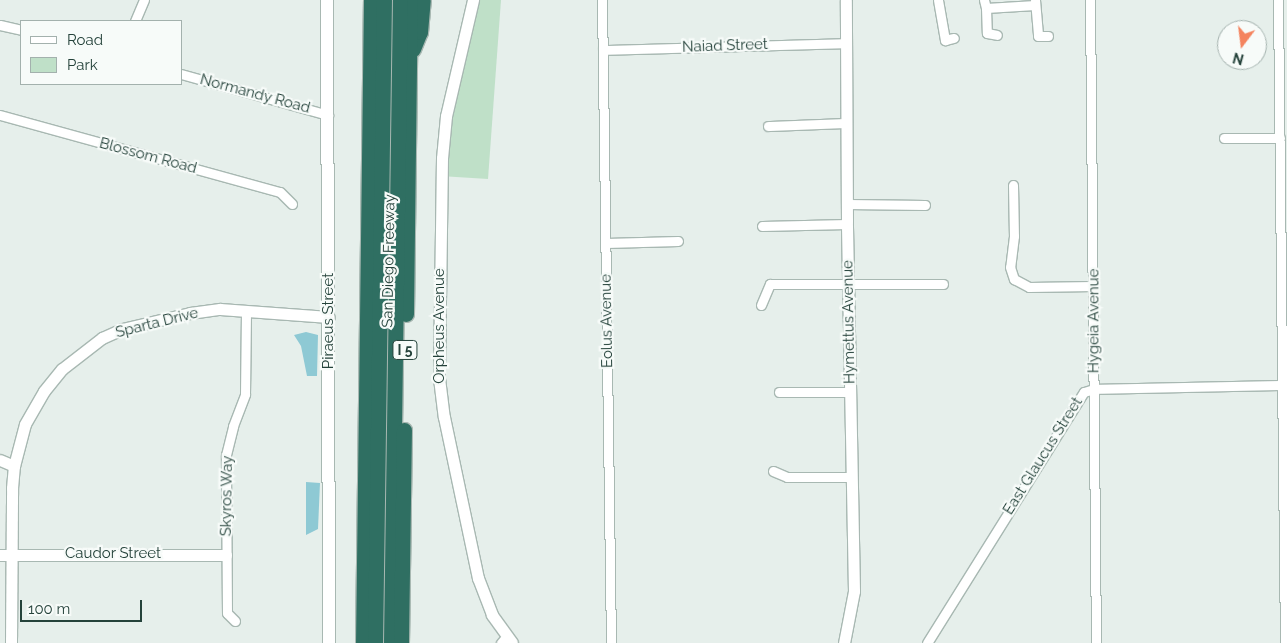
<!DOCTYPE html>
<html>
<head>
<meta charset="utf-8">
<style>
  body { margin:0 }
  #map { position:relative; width:1287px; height:643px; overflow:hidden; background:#e6efeb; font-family:Raleway,sans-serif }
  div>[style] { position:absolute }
  .green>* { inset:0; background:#bfe0c8 }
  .water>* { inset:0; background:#8ec9d4 }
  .roads { filter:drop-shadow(1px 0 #a8b8b2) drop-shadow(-1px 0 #a8b8b2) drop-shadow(0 1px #a8b8b2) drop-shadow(0 -1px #a8b8b2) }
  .minor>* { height:9px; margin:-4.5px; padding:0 4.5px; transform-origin:4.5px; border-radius:4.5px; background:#fff }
  .tertiary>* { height:11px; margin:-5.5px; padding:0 5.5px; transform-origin:5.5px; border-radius:5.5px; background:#fff }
  .secondary>* { height:12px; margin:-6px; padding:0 6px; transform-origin:6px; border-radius:6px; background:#fff }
  .motorway>* { height:15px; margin:-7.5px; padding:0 7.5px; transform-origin:7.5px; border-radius:7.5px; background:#2f6f62 }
  span { translate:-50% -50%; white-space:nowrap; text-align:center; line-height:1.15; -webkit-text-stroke:4.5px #f7fbf9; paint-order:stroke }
  .shield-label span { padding:1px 4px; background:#f7fbf9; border:1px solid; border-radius:4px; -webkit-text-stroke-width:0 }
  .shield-label { font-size:14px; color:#24423a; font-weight:700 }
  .street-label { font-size:15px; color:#24423a }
  .legend { position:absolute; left:20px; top:20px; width:162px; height:65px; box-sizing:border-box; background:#f7fbf9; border:1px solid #a3b1ad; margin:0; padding:6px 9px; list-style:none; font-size:15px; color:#24423a }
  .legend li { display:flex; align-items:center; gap:10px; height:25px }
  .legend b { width:25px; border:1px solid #a3b1ad }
  .north { position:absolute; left:1217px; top:20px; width:50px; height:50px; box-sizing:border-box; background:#f7fbf9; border:1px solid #a3b1ad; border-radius:50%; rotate:195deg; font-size:14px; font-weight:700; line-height:20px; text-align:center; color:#24423a }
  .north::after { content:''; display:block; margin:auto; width:18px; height:22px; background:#f4845f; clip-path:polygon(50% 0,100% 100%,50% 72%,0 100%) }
  .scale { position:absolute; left:20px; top:600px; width:122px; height:22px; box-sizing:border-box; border:2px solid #24423a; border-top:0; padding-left:6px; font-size:15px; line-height:18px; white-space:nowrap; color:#24423a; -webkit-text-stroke:4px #f7fbf9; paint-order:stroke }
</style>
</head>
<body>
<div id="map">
  <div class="green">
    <i style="clip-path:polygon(472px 0,501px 0,488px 179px,440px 176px)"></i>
  </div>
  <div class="water">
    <i style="clip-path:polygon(306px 332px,318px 335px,317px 376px,307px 376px,301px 346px,294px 335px)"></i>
    <i style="clip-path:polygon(306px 482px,320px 483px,318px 529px,306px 535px)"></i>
  </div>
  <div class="roads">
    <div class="minor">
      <i style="left:602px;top:0;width:643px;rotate:89.2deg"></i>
      <i style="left:938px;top:0;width:41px;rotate:80.1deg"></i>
      <i style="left:945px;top:40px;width:9px;rotate:-13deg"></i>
      <i style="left:984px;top:0;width:8px;rotate:76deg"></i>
      <i style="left:986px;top:8px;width:49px;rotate:-3.5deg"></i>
      <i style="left:1035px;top:0;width:36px;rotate:85deg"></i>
      <i style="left:1038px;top:36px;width:10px"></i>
      <i style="left:1090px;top:0;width:643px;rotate:89.47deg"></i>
      <i style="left:1278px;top:0;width:643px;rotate:89.38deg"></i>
      <i style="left:986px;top:8px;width:25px;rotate:88deg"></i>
      <i style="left:987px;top:33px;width:10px;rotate:11deg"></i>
      <i style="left:135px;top:21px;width:23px;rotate:-67deg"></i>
      <i style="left:0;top:25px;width:22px;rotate:13deg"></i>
      <i style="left:603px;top:50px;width:244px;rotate:-1.6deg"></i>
      <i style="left:181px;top:74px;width:153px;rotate:15.6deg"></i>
      <i style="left:0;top:115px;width:290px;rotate:15.4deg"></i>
      <i style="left:280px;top:192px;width:17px;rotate:45deg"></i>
      <i style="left:768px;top:126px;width:79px;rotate:-2.2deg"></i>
      <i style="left:1224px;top:138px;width:56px"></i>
      <i style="left:1013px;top:185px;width:51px;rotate:88.9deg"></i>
      <i style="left:1014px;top:236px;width:31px;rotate:97deg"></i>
      <i style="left:1010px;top:267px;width:13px;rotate:72deg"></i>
      <i style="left:1014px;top:279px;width:17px;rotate:28deg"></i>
      <i style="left:1029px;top:287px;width:64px;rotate:-0.9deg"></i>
      <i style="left:847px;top:204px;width:78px;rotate:0.7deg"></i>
      <i style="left:762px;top:226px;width:85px;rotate:-1.3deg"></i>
      <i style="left:606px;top:243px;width:72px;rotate:-1.6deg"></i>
      <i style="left:761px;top:305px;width:23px;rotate:-67deg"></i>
      <i style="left:770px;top:284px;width:173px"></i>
      <i style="left:779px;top:392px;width:72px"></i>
      <i style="left:773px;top:471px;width:15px;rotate:23deg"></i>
      <i style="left:787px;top:477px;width:65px"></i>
      <i style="left:235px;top:621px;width:11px;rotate:-135deg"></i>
      <i style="left:227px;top:613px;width:158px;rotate:-90.4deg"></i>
      <i style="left:226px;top:455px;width:30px;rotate:-76deg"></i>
      <i style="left:233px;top:426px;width:34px;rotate:-69deg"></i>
      <i style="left:245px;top:394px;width:83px;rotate:-89.3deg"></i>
      <i style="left:501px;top:643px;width:8px;rotate:-50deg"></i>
      <i style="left:927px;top:643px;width:296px;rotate:-58deg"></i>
      <i style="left:1084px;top:392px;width:10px;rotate:-17deg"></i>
      <i style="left:1094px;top:389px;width:193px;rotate:-1.2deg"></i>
    </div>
    <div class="tertiary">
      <i style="left:473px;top:0;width:119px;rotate:103.1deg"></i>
      <i style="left:446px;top:116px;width:42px;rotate:95.4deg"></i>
      <i style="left:442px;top:158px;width:220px;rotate:90.8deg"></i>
      <i style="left:439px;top:378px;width:39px;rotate:83deg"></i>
      <i style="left:444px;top:417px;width:165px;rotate:78.1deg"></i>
      <i style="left:478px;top:578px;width:40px;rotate:69deg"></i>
      <i style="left:492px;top:615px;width:34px;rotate:54deg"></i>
      <i style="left:0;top:460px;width:15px;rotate:23deg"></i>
      <i style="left:0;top:555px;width:226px"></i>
      <i style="left:11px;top:643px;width:155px;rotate:-89.6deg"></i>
      <i style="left:12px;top:488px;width:22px;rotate:-85deg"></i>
      <i style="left:14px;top:466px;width:43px;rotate:-75.3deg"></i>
      <i style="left:25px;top:424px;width:38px;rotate:-60deg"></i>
      <i style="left:44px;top:391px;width:28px;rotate:-51deg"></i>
      <i style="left:62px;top:369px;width:51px;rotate:-37.8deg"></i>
      <i style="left:102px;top:338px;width:22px;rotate:-24deg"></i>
      <i style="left:122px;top:329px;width:70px;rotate:-13.2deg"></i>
      <i style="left:190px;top:313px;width:30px;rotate:-8deg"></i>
      <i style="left:220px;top:309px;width:109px;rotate:4.2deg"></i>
      <i style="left:844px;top:643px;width:53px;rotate:-79.1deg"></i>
      <i style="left:854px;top:591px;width:370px;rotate:-91.1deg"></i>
      <i style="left:847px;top:221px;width:221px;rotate:-90.3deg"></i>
    </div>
    <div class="secondary">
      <i style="left:327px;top:0;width:643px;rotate:89.82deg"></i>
    </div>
    <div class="motorway">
      <i style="left:413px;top:49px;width:18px;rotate:-68deg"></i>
      <i style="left:420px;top:32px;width:32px;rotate:-85deg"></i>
      <i style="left:406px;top:314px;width:314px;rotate:-89.3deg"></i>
      <i style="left:363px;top:643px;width:643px;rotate:-89.29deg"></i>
      <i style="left:375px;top:643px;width:643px;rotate:-89.2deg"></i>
      <i style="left:391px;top:643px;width:643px;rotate:-89.2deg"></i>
      <i style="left:401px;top:643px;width:213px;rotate:-89.2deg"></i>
    </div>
  </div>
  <div class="shield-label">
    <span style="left:405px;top:350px">I 5</span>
  </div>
  <div class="street-label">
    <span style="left:725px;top:46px;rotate:-2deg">Naiad Street</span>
    <span style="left:255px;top:94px;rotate:15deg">Normandy Road</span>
    <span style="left:148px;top:156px;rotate:15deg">Blossom Road</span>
    <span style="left:389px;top:261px;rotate:-89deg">San Diego Freeway</span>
    <span style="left:329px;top:321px;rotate:-90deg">Piraeus Street</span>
    <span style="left:607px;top:321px;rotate:-91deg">Eolus Avenue</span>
    <span style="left:1094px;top:321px;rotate:-90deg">Hygeia Avenue</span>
    <span style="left:849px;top:322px;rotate:-91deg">Hymettus Avenue</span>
    <span style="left:157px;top:323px;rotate:-14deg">Sparta Drive</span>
    <span style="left:440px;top:326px;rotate:-90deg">Orpheus Avenue</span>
    <span style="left:1043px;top:456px;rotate:-58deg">East Glaucus Street</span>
    <span style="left:227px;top:496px;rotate:-89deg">Skyros Way</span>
    <span style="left:113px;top:554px">Caudor Street</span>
  </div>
  <ul class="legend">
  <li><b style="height:6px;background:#fff"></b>Road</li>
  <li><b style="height:14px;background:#bfe0c8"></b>Park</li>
  </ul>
  <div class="north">N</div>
  <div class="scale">100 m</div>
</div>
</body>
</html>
